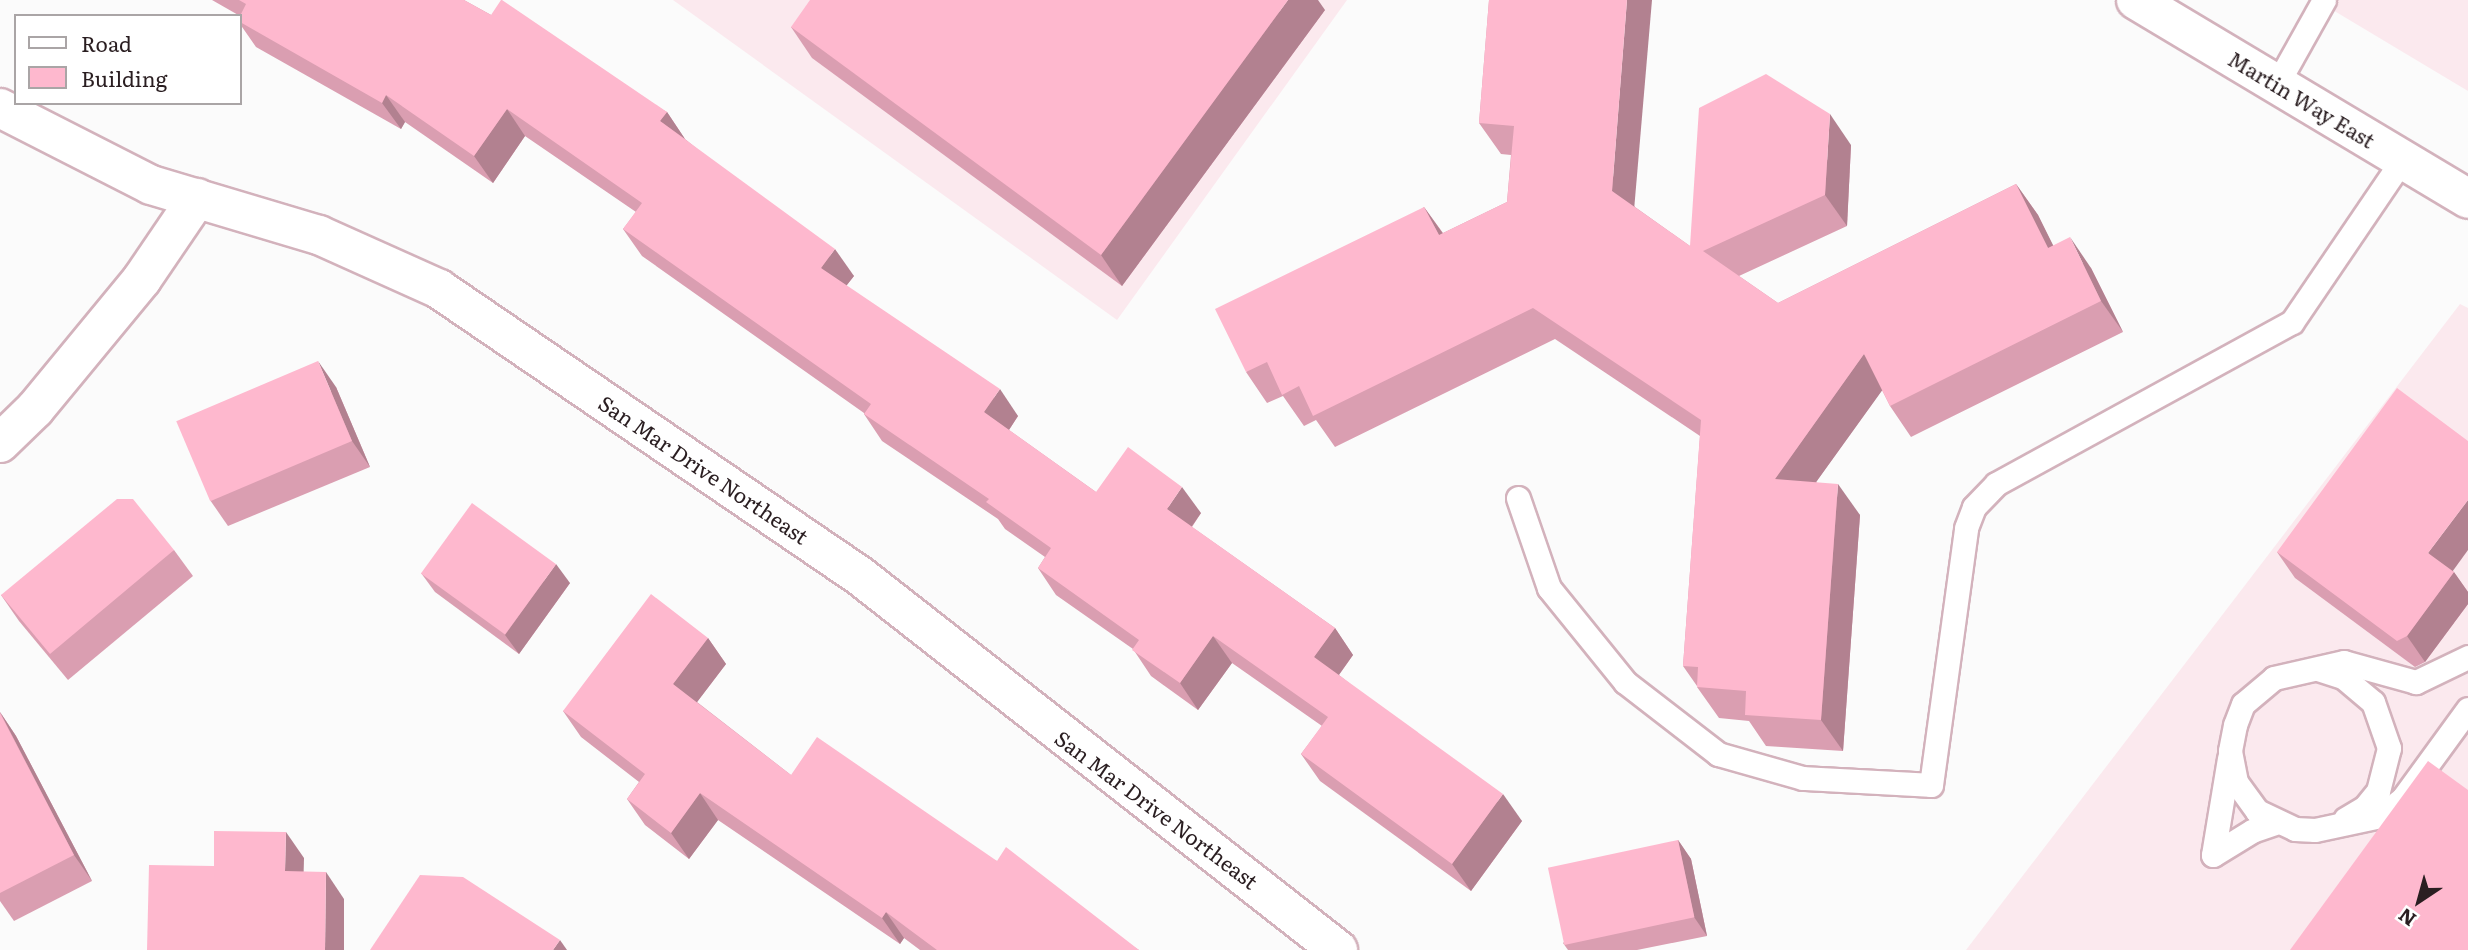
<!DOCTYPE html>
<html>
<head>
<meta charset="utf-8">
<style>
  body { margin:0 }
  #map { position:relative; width:2468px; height:950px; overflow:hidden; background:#fbfbfb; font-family:Literata,serif }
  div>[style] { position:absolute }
  .built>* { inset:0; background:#fbe9ee }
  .roads { filter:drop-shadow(2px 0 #d3b2bc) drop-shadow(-2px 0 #d3b2bc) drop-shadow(0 2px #d3b2bc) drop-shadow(0 -2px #d3b2bc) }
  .service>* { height:23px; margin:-11.5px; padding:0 11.5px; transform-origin:11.5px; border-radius:11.5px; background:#fff }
  .minor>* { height:38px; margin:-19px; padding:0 19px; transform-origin:19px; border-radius:19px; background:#fff }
  .primary>* { height:38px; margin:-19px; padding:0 19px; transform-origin:19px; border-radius:19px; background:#fff }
  .wall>* { inset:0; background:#da9eb1 }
  .shaded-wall>* { inset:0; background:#b28190 }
  .building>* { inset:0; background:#feb8ce; transform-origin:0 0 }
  span { translate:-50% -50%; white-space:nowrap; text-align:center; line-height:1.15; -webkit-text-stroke:5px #fff; paint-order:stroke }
  .street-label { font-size:21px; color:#2a1e21 }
  .legend { position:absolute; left:14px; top:14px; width:228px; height:91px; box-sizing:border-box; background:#fff; border:2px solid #aaa5a6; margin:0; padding:9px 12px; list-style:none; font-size:21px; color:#2a1e21 }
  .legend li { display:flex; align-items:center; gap:14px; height:35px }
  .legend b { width:35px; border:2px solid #aaa5a6 }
  .north { position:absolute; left:2384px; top:866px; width:70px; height:70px; -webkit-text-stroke:5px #fff; paint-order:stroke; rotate:216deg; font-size:19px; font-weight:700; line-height:28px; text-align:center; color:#2a1e21 }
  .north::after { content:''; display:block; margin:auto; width:24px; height:32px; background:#2a1e21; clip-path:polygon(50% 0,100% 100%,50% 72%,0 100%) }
</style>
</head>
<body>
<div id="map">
  <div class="built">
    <i style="clip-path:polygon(673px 0,1347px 0,1117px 320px)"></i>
    <i style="clip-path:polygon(2316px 0,2468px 0,2468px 91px)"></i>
    <i style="clip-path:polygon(2460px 304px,2468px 308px,2468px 950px,1966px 950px)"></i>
  </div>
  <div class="roads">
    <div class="service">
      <i style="left:2277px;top:84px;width:96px;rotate:-60.8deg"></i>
      <i style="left:1518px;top:498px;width:95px;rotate:71deg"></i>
      <i style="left:1549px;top:588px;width:121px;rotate:51deg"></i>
      <i style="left:1625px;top:682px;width:118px;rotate:37.7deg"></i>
      <i style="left:1718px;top:754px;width:88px;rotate:15.8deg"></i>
      <i style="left:1803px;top:778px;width:128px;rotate:3.1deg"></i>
      <i style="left:1931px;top:785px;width:259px;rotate:-82.2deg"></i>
      <i style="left:1966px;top:528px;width:22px;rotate:-69deg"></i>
      <i style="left:1974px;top:507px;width:32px;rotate:-46deg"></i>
      <i style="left:1996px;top:484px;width:337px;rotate:-28.7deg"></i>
      <i style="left:2292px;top:322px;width:196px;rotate:-55.8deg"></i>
      <i style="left:2468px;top:657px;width:58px;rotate:154.3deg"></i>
      <i style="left:2416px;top:682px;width:75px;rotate:-164.5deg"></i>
      <i style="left:2344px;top:662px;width:72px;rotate:167.1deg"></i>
      <i style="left:2274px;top:678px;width:40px;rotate:140deg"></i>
      <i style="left:2243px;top:704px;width:22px;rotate:111deg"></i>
      <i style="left:2235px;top:725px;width:26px;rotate:101deg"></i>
      <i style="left:2230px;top:751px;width:32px;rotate:79deg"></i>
      <i style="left:2236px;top:782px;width:36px;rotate:54deg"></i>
      <i style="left:2257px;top:811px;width:42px;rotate:25.3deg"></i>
      <i style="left:2295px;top:829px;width:20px;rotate:3deg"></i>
      <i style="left:2315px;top:830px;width:67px;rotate:-12deg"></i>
      <i style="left:2381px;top:816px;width:28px;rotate:-39deg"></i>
      <i style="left:2403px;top:798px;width:110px;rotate:-53.9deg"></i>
      <i style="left:2318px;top:669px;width:26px;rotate:18deg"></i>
      <i style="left:2343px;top:677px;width:39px;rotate:40deg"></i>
      <i style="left:2373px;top:702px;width:49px;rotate:70.8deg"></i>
      <i style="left:2389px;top:748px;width:44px;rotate:104.3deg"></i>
      <i style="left:2378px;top:791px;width:21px;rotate:129deg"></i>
      <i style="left:2365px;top:807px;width:23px;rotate:149deg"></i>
      <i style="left:2213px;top:855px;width:98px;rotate:-80.6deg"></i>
      <i style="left:2213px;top:855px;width:46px;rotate:-31.6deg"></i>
      <i style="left:2252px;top:831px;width:24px;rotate:-19deg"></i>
    </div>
    <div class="minor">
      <i style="left:0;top:108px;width:169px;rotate:27deg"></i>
      <i style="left:151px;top:185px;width:175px;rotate:16.6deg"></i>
      <i style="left:319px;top:235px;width:132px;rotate:24.2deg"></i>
      <i style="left:439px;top:289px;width:510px;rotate:34.28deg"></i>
      <i style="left:860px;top:576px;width:607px;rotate:38.04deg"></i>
      <i style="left:0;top:443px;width:49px;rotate:-44.2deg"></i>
      <i style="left:35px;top:409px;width:168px;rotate:-50.5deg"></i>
      <i style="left:142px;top:279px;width:98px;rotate:-55.8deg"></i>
    </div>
    <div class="primary">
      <i style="left:2136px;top:0;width:387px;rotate:30.9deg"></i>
    </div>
  </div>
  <div class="wall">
    <i style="clip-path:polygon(212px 0,464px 0,667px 112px,685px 139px,854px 276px,846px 286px,1018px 416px,1009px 430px,1096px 492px,1201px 513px,1192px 527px,1335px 628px,1353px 655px,1339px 675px,1522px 821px,1471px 891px,1320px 781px,1301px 754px,1322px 726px,1232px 663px,1198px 710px,1151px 676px,1133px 649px,1056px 595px,1038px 568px,1045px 557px,1005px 529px,998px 519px,882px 441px,864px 414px,864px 413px,642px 256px,623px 229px,636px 212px,525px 136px,493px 183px,405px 122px,401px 129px,256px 47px,240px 24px,240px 16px)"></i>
    <i style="clip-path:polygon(1489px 0,1635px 207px,1690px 246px,1851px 145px,1847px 226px,1739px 276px,1778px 303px,2016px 184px,2038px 215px,2053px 246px,2091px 268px,2123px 332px,1911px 437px,1890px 406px,1882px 390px,1816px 482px,1860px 515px,1843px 751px,1766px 746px,1749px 721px,1719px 718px,1697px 687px,1697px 686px,1683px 666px,1700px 436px,1555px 339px,1335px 447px,1316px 420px,1304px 426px,1283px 396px,1267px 403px,1246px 372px,1424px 207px,1443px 233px,1507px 202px,1511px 155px,1501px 154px,1479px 123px)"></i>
    <i style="clip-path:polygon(1325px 10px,1122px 286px,812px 58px,791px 27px)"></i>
    <i style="clip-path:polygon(336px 387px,370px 467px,228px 526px,210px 500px)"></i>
    <i style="clip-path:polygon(174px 550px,193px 576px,68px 680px,19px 621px,1px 595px)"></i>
    <i style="clip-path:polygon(2277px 552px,2453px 571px,2468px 592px,2468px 604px,2425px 662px,2415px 667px,2295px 578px)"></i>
    <i style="clip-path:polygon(421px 573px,570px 583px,519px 654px,435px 592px)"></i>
    <i style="clip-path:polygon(708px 638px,726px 664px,697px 702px,791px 775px,997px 861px,1139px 950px,920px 950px,904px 938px,900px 944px,718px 820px,689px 859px,645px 825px,627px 799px,639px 782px,581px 737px,563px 711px)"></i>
    <i style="clip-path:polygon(0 712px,16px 736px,92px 881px,14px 921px,0 901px)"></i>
    <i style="clip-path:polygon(1678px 840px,1691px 859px,1707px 936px,1637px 950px,1568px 950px,1563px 943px)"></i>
  </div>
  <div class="shaded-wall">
    <i style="clip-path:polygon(1288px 0,1318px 0,1325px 10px,1122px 286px,1101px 255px)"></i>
    <i style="clip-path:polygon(1627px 0,1652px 0,1633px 222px,1612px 191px)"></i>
    <i style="clip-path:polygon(386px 95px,405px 122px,401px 129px,382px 103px)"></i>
    <i style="clip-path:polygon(507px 109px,525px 136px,493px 183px,474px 156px)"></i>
    <i style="clip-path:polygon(667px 112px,685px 139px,660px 121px)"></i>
    <i style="clip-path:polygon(1830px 114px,1851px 145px,1847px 226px,1825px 195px)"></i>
    <i style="clip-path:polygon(2016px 184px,2038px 215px,2070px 279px,2048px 248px)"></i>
    <i style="clip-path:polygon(1424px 207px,1446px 238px,1439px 235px)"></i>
    <i style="clip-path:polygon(2070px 237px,2091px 268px,2123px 332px,2101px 301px)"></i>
    <i style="clip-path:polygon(835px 249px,854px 276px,839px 295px,821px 268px)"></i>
    <i style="clip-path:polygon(1864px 354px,1886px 385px,1796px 510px,1775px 479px)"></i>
    <i style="clip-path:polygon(318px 361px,336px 387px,370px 467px,352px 441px)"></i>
    <i style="clip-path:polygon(1000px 389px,1018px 416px,1003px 439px,984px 412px)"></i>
    <i style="clip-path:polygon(1838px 484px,1860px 515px,1843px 751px,1821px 720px)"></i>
    <i style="clip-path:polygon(1182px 487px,1201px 513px,1185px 536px,1167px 509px)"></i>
    <i style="clip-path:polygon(2468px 500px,2468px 550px,2447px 579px,2428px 553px)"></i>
    <i style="clip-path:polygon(556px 564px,570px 583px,519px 654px,505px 635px)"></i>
    <i style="clip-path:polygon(2454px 572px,2468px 592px,2468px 604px,2425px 662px,2407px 636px)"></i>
    <i style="clip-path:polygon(1335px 628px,1353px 655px,1333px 683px,1314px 657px)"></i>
    <i style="clip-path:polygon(1213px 636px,1232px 663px,1198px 710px,1180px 683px)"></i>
    <i style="clip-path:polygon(708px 638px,726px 664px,691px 710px,673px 684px)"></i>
    <i style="clip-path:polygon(0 712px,16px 736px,92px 881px,74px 855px)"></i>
    <i style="clip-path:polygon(700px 793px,718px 820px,689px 859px,671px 833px)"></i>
    <i style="clip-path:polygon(1503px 794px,1522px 821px,1471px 891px,1452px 864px)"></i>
    <i style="clip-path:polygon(286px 832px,304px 858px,303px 897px,285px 871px)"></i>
    <i style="clip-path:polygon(1678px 840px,1691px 859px,1707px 936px,1694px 917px)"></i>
    <i style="clip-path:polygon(326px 872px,344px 899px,344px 950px,325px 950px)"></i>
    <i style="clip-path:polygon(886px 912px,904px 938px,900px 944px,882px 918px)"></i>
    <i style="clip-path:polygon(560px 940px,567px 950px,553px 950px)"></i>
  </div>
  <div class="building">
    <i style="clip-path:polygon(239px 0,464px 0,491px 15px,501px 0,502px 0,667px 112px,660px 121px,835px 249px,821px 268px,1000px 389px,984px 412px,1096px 492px,1128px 447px,1182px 487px,1167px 509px,1335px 628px,1314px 657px,1503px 794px,1452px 864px,1301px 754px,1328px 717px,1213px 636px,1180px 683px,1132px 650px,1139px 640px,1038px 568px,1051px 548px,986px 502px,989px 499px,864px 414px,871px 404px,623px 229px,642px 203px,507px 109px,474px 156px,386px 95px,382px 103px,240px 22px,240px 16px,246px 4px)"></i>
    <i style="clip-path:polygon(810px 0,1288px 0,1101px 255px,791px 27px)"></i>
    <i style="clip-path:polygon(1489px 0,1627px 0,1612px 191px,1690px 246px,1699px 108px,1766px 74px,1830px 114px,1825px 195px,1703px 251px,1778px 303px,2016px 184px,2048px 248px,2070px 237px,2101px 301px,1890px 406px,1864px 354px,1775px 479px,1838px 484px,1821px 720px,1745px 715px,1746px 691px,1697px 687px,1698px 667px,1683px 666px,1701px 420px,1533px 308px,1313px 416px,1299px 386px,1282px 395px,1267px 362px,1246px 372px,1215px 309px,1424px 207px,1439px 235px,1507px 202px,1514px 126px,1479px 123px)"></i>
    <i style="left:318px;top:361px;width:87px;height:154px;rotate:67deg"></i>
    <i style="clip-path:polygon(2397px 388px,2468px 441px,2468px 500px,2428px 553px,2454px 572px,2407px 636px,2397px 641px,2277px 552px)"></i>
    <i style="clip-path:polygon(117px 499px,133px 499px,174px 550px,50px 654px,1px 595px)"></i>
    <i style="left:472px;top:503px;width:104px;height:87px;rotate:36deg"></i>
    <i style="clip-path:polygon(651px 594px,708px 638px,673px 684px,791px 775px,817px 737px,997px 861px,1006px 847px,1139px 950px,937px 950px,886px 912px,882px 918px,700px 793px,671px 833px,627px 799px,645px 774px,563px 711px)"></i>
    <i style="clip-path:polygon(0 713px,74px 855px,0 893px)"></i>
    <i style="clip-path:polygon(2428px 761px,2468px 790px,2468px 950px,2290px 950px)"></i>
    <i style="clip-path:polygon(214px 831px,286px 832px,285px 871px,326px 872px,325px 950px,147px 950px,149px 865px,214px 866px)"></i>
    <i style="left:1678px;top:840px;width:79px;height:133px;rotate:78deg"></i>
    <i style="clip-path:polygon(420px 875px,463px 877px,560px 940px,553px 950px,370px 950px)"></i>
  </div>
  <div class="street-label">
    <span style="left:2302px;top:99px;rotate:31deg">Martin Way East</span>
    <span style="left:704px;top:469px;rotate:34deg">San Mar Drive Northeast</span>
    <span style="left:1157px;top:809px;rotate:37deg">San Mar Drive Northeast</span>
  </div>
  <ul class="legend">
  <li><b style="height:9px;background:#fff"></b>Road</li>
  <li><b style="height:19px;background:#feb8ce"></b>Building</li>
  </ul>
  <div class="north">N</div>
</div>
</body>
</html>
